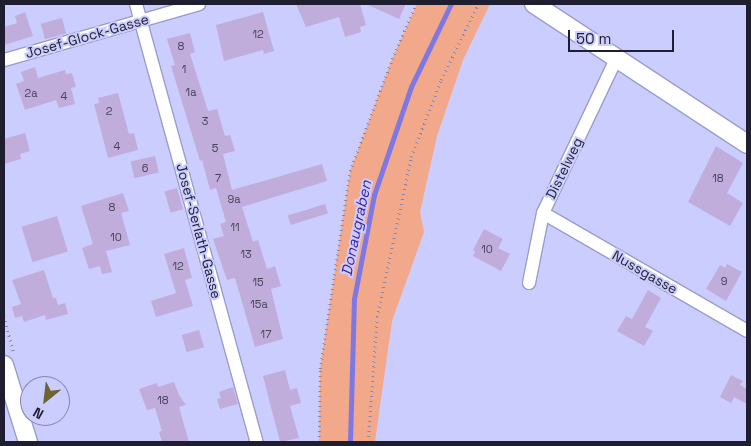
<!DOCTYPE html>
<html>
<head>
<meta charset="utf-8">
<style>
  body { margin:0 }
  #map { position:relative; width:751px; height:446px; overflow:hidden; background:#cbcdff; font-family:"Space Grotesk",sans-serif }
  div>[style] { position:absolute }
  .green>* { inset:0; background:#f2a88a }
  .stream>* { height:4.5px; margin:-2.25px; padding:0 2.25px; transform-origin:2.25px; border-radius:2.25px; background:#7e78e5 }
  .building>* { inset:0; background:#c0addc; transform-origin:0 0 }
  .path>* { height:2.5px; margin-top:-1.25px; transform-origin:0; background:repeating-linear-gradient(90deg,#8687ac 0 1px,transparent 0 5px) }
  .roads { filter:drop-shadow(1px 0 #9a9ccb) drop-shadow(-1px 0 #9a9ccb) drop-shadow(0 1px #9a9ccb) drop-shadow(0 -1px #9a9ccb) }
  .street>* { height:12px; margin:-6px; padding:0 6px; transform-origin:6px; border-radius:6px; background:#fff }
  .secondary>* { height:18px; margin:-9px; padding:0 9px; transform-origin:9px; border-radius:9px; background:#fff }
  span { translate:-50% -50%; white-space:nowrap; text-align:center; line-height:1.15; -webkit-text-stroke:4px #cbcdff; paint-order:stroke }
  .number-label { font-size:11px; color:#46425b }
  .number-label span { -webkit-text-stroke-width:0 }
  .street-label { font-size:14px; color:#1e1e30 }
  .water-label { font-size:15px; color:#3c1c9f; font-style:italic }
  .frame { position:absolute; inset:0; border:5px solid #1e1e30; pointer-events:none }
  .north { position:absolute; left:20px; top:376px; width:50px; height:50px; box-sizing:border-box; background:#cbcdff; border:1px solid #8687ac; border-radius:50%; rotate:209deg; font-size:14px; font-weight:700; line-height:20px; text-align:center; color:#1e1e30 }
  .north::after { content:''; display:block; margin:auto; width:18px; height:22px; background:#6b6532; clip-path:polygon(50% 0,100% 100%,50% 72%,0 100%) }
  .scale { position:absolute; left:568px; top:30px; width:106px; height:22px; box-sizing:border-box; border:2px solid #1e1e30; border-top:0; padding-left:6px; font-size:15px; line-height:18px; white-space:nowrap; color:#1e1e30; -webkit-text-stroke:4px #cbcdff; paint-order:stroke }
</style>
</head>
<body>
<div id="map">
  <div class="green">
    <i style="clip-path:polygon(417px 4px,490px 4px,463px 60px,437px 136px,420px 212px,424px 232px,392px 321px,375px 442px,319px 442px,320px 369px,350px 171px,392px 59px)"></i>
  </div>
  <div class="stream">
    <i style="left:350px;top:442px;width:143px;rotate:-88.4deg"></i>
    <i style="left:354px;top:299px;width:106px;rotate:-79.1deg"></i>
    <i style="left:374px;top:195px;width:114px;rotate:-71.1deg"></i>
    <i style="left:411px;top:87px;width:92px;rotate:-64.3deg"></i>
  </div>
  <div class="building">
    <i style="clip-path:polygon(296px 4px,360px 4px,366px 25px,360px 27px,361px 32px,345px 37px,339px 17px,306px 27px)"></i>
    <i style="clip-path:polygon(366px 4px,406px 4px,399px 19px)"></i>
    <i style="clip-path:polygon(25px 12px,33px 36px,4px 45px,4px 27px,17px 23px,15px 16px)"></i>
    <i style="clip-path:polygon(263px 12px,274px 51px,264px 54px,263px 50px,224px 61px,216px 25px)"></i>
    <i style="left:62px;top:18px;width:16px;height:22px;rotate:75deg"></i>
    <i style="clip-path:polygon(190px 33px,195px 52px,190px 54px,208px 111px,217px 109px,225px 136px,230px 135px,235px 151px,223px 154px,232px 190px,322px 164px,327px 181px,242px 207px,253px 242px,258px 240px,267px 269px,275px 266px,281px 286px,271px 289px,283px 339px,255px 347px,235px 278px,227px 280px,213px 239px,224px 236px,220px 224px,226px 222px,216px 188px,210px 190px,202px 160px,200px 161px,171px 66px,175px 65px,167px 39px)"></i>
    <i style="clip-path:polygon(35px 67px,38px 78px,65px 70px,66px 74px,72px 73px,76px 87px,71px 88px,75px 104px,59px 108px,56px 100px,25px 110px,16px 84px,24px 81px,21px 72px)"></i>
    <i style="clip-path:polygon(118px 93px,129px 134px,134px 133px,138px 150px,108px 158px,94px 104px,99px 103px,98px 98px)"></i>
    <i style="clip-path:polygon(25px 133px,30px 151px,20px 154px,21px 159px,4px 164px,4px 139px)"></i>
    <i style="clip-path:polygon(716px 146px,743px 163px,727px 193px,743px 203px,730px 226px,688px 202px)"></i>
    <i style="left:155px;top:156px;width:17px;height:25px;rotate:77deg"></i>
    <i style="left:177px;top:188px;width:22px;height:13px;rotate:74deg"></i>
    <i style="clip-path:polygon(123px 193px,129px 211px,121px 213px,130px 245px,106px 251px,112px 272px,102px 274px,100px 266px,89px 269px,82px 248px,93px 244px,81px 206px)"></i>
    <i style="left:325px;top:204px;width:10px;height:39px;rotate:73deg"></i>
    <i style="left:57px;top:216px;width:37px;height:37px;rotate:73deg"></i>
    <i style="clip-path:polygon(484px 229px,503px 239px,498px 248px,510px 254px,501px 271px,473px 256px,475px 252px,473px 250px)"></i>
    <i style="clip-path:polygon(184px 248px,192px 278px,185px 280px,193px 306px,156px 317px,151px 301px,176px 293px,164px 254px)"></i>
    <i style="clip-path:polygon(727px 264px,742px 272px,726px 301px,706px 289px,720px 265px,725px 268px)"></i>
    <i style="clip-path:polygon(44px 270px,53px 298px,56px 298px,58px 305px,65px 303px,68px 314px,46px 320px,45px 315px,24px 322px,22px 316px,15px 318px,12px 307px,21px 304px,12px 280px)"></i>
    <i style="clip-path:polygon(648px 290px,661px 298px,645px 327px,653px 331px,644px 346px,617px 331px,626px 316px,632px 319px)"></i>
    <i style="left:199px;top:330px;width:18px;height:18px;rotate:74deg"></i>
    <i style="clip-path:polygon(285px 370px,290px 390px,297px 388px,301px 403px,290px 406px,299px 438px,280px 442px,263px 376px)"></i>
    <i style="clip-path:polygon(731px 375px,743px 381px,740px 385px,747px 389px,747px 404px,734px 397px,731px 403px,720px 397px)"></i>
    <i style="clip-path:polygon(174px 382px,179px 395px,186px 405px,179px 407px,189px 442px,162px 442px,159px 432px,162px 431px,155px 408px,147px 410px,139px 389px,157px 383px,158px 387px)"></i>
    <i style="clip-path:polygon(233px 387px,238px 404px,220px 409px,217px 399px,221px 398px,219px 392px)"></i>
  </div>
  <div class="path">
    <i style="left:4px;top:316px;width:39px;rotate:75deg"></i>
    <i style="left:319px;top:442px;width:73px;rotate:-89.2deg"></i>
    <i style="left:320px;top:369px;width:200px;rotate:-81.4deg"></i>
    <i style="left:350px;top:171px;width:120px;rotate:-69.4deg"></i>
    <i style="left:392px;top:59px;width:60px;rotate:-66.4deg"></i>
    <i style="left:368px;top:442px;width:125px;rotate:-85.9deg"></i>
    <i style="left:377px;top:317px;width:164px;rotate:-78deg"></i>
    <i style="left:411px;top:157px;width:83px;rotate:-68.7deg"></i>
    <i style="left:441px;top:80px;width:85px;rotate:-64deg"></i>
  </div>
  <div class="roads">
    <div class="street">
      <i style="left:136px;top:4px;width:454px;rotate:74.6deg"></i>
      <i style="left:4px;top:60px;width:203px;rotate:-16deg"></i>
      <i style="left:543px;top:213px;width:236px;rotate:30deg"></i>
      <i style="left:529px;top:283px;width:71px;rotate:-78.7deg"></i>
      <i style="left:543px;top:213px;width:170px;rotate:-64.6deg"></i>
    </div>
    <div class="secondary">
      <i style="left:534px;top:4px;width:255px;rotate:33.3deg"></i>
      <i style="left:4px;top:365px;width:81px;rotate:72.7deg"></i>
    </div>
  </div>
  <div class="number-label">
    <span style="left:258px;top:34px">12</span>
    <span style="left:181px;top:46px">8</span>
    <span style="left:184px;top:69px">1</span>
    <span style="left:191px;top:92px">1a</span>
    <span style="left:31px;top:93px">2a</span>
    <span style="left:64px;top:96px">4</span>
    <span style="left:109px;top:111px">2</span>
    <span style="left:205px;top:121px">3</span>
    <span style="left:117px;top:146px">4</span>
    <span style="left:215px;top:148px">5</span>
    <span style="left:145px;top:168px">6</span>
    <span style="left:218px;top:178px">7</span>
    <span style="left:718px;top:178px">18</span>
    <span style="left:234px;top:199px">9a</span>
    <span style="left:112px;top:207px">8</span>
    <span style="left:235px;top:227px">11</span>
    <span style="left:116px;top:237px">10</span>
    <span style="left:487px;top:249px">10</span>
    <span style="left:246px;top:254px">13</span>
    <span style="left:178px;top:266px">12</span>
    <span style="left:724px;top:281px">9</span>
    <span style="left:258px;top:282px">15</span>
    <span style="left:259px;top:304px">15a</span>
    <span style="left:266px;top:334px">17</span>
    <span style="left:163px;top:400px">18</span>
  </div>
  <div class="street-label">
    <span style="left:87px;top:36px;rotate:-16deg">Josef-Glock-Gasse</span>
    <span style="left:564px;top:168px;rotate:-64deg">Distelweg</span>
    <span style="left:199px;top:231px;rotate:75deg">Josef-Serlath-Gasse</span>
    <span style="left:645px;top:272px;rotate:30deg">Nussgasse</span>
  </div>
  <div class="water-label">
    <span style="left:356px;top:228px;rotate:-78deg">Donaugraben</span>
  </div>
  <div class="frame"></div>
  <div class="north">N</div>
  <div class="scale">50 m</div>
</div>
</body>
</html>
